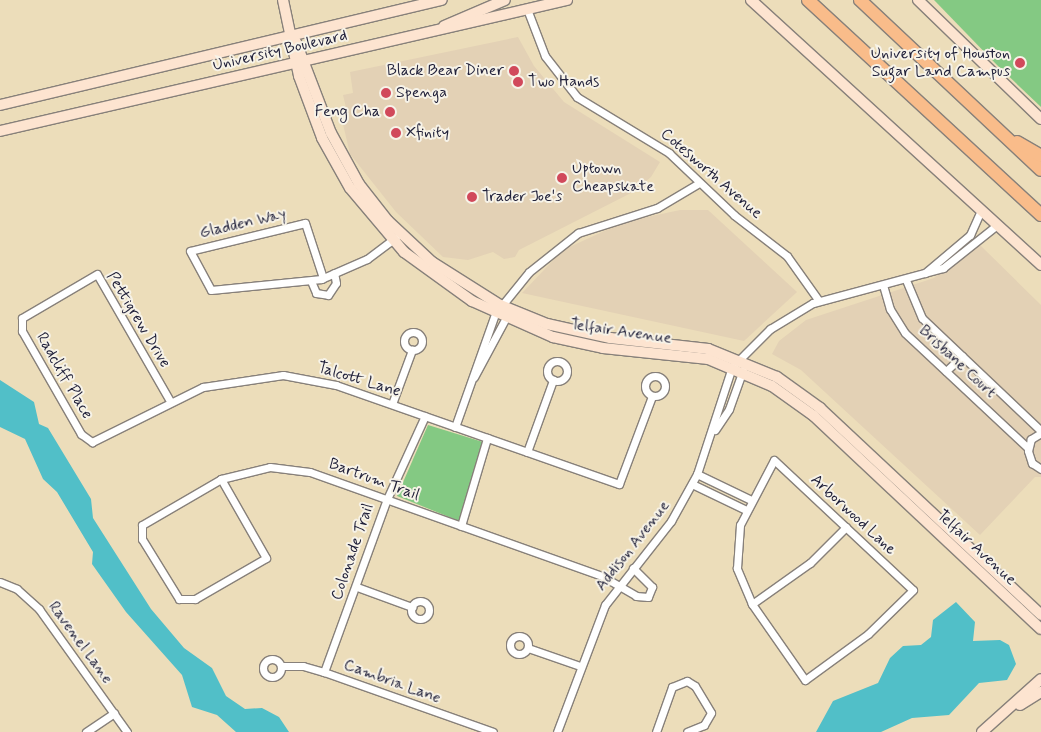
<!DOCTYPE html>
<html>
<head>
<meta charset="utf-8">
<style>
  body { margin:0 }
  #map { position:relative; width:1041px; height:732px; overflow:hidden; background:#ecddba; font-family:Mynerve,sans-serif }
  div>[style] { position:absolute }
  .built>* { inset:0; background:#e3d1b5 }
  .green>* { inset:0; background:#84c983 }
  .water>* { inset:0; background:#51bfc8 }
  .roads { filter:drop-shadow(1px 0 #87807a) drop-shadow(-1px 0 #87807a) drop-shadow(0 1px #87807a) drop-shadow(0 -1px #87807a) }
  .street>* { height:7px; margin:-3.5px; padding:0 3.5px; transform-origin:3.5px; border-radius:3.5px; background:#fff }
  .street>.ring { margin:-3.5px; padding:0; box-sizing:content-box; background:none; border:7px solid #fff; border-radius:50% }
  .secondary>* { height:10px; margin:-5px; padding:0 5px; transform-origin:5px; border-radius:5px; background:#fde4d0 }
  .highway>* { height:12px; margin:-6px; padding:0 6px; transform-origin:6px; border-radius:6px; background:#f9bc8a }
  .dots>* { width:14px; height:14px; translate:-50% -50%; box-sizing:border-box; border:2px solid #f7f3e8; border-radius:50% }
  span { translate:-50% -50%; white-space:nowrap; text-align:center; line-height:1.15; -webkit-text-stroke:4px #f7f3e8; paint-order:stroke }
  .street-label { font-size:16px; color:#22223b }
  .poi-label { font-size:16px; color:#22223b }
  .right { translate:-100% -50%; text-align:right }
  .left { translate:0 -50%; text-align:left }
</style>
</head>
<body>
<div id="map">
  <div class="built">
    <i style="clip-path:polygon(518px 37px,534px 66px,564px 102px,660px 162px,651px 177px,633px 192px,519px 250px,515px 257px,504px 259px,493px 252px,468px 260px,443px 257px,396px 212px,350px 154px,342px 120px,348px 116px,343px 95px,353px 93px,350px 72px)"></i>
    <i style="clip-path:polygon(680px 210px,708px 210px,797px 292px,744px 341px,522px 293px,563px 250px,624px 222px)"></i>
    <i style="clip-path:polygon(979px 244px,1041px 305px,1041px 477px,1035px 477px,980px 535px,801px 370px,772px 354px,779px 341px,806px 320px,934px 278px)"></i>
  </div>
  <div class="green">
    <i style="clip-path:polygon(934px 0,1041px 0,1041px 107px,997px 65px)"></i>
    <i style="clip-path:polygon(428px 425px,483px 442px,459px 521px,397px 496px)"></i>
  </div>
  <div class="water">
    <i style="clip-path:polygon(0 380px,34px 402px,39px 424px,48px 428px,91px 499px,93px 518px,151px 609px,184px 648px,212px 668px,226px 696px,245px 709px,262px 708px,279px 717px,289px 732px,236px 732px,217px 715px,192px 707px,182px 675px,126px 612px,92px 564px,93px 552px,57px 492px,43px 479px,25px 439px,0 427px)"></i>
    <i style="clip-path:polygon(956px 602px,975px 622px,973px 641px,1000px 640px,1009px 645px,1016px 664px,1007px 680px,979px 683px,949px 715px,912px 718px,881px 732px,816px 732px,833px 701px,878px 683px,890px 658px,903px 646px,921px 645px,931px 637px,933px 620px)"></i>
  </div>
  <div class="roads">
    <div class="street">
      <i style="left:527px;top:9px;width:50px;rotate:69deg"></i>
      <i style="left:545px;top:56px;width:52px;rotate:52deg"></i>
      <i style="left:577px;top:97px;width:108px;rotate:31.3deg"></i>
      <i style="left:669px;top:153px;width:90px;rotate:43.6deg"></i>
      <i style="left:734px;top:215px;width:67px;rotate:37.7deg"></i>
      <i style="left:787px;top:256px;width:55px;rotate:54.6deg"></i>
      <i style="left:925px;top:273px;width:59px;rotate:-40.2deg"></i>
      <i style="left:970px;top:235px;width:27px;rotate:-66deg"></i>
      <i style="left:323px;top:278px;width:58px;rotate:-108.1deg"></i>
      <i style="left:305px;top:223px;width:118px;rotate:166.3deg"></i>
      <i style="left:190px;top:251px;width:44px;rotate:61.7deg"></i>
      <i style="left:211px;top:290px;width:111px;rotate:-5.7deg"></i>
      <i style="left:321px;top:279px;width:50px;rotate:-23.5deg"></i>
      <i style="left:367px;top:259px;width:36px;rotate:-37deg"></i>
      <i style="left:906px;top:280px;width:41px;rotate:67.2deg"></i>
      <i style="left:922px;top:318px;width:164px;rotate:43.5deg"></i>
      <i style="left:311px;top:281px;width:13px;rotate:67deg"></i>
      <i style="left:316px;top:293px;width:12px;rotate:9deg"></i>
      <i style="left:328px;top:295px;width:14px;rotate:-56deg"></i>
      <i style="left:336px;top:283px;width:10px;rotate:-101deg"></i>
      <i style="left:883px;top:285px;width:25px;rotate:74deg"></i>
      <i style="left:890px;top:309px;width:28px;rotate:58deg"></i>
      <i style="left:905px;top:333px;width:168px;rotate:43.1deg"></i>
      <i class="ring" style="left:404px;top:332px;width:11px;height:11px"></i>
      <i class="ring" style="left:547px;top:361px;width:13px;height:13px"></i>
      <i style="left:946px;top:371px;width:22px;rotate:-43deg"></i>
      <i class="ring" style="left:645px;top:376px;width:13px;height:13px"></i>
      <i style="left:474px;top:377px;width:74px;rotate:-61.7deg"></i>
      <i style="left:170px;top:401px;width:146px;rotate:-119.9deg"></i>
      <i style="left:97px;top:274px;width:87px;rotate:149.6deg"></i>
      <i style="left:22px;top:318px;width:13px;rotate:90deg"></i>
      <i style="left:22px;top:331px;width:119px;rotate:60.2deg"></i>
      <i style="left:81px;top:434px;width:14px;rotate:36deg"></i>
      <i style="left:92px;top:442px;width:124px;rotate:-26.4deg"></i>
      <i style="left:203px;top:387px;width:81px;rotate:-8.5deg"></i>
      <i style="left:283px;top:375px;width:54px;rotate:10.7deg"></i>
      <i style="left:336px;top:385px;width:300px;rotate:19.3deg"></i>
      <i style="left:619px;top:484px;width:94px;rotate:-69.4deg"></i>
      <i style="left:392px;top:404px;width:58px;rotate:-69.7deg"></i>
      <i style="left:455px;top:427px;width:120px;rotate:-70.5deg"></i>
      <i style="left:495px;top:314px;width:54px;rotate:-51deg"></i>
      <i style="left:529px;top:272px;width:63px;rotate:-38.5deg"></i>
      <i style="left:578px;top:233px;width:83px;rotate:-17.6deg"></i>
      <i style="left:657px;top:208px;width:49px;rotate:-30.8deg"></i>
      <i style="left:715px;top:430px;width:25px;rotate:-56deg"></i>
      <i style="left:729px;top:409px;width:41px;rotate:-70.3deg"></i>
      <i style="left:1041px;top:433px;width:12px;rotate:149deg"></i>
      <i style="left:1031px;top:439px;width:12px;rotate:104deg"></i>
      <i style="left:1028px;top:451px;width:13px;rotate:72deg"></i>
      <i style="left:1032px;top:463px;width:11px;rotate:34deg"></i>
      <i style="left:527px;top:452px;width:77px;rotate:-70.1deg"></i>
      <i style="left:774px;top:460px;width:190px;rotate:43.1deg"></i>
      <i style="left:913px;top:590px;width:63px;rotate:135.6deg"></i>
      <i style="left:868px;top:634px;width:78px;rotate:143.9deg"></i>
      <i style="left:805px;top:680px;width:93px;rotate:-124.9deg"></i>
      <i style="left:752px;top:604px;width:39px;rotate:-113deg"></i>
      <i style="left:737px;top:568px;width:43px;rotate:-86deg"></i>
      <i style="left:740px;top:525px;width:73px;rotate:-62.4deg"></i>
      <i style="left:697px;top:474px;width:60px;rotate:25.7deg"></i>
      <i style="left:221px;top:479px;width:91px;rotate:60.3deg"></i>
      <i style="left:266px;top:558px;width:82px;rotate:150deg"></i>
      <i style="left:195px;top:599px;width:16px;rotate:180deg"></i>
      <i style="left:179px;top:599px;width:70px;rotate:-121.7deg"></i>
      <i style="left:142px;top:539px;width:14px;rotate:-90deg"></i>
      <i style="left:142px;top:525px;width:91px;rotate:-30.2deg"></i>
      <i style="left:221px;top:479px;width:50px;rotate:-13.8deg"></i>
      <i style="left:270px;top:467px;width:40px;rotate:7.1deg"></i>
      <i style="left:310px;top:472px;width:310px;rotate:19.6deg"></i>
      <i style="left:602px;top:576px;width:39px;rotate:30deg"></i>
      <i style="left:636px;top:596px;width:12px;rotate:5deg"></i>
      <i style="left:648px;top:597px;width:11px;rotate:-68deg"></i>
      <i style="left:652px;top:587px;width:27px;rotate:-135deg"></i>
      <i style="left:692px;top:484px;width:60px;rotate:25.7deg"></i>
      <i style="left:461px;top:526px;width:92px;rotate:-73.5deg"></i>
      <i style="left:0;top:582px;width:18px;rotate:22deg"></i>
      <i style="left:17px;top:589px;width:30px;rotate:42deg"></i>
      <i style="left:39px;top:609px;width:151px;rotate:54.4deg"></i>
      <i style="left:357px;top:587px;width:59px;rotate:20deg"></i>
      <i class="ring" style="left:411px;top:601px;width:11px;height:11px"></i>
      <i style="left:752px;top:604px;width:71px;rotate:-35.3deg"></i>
      <i style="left:810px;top:563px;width:51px;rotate:-45deg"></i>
      <i class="ring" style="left:510px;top:636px;width:11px;height:11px"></i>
      <i style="left:528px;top:648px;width:55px;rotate:19.1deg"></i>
      <i class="ring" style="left:263px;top:659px;width:11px;height:11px"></i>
      <i style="left:281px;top:666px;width:22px"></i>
      <i style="left:303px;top:666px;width:22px;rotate:16deg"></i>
      <i style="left:324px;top:672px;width:179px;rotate:19.5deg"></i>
      <i style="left:324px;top:672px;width:184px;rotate:-70deg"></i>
      <i style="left:387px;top:499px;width:91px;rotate:-65.4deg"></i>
      <i style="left:86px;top:732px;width:34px;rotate:-34deg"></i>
      <i style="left:557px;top:732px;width:136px;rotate:-69.3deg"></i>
      <i style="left:605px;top:605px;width:107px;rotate:-51.8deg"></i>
      <i style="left:671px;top:521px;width:54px;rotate:-61deg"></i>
      <i style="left:697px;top:474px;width:113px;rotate:-71.9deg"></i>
      <i style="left:732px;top:367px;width:54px;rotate:-45deg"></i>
      <i style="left:770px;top:329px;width:50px;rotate:-31.2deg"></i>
      <i style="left:813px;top:303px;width:135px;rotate:-15.1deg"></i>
      <i style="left:943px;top:268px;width:69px;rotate:-38.5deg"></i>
      <i style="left:656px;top:732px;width:48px;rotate:-70.4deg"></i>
      <i style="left:672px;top:687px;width:16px;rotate:-22deg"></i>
      <i style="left:687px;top:681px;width:9px;rotate:32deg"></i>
      <i style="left:695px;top:686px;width:31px;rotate:59deg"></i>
      <i style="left:711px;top:713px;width:14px;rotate:120deg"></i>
      <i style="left:704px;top:725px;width:18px;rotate:158deg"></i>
    </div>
    <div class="secondary">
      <i style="left:283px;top:0;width:78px;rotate:78.1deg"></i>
      <i style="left:299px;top:76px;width:66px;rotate:69.6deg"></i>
      <i style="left:322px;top:138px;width:57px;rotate:60.8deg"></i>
      <i style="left:350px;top:188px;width:84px;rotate:49.8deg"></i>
      <i style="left:404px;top:252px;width:84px;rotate:35.8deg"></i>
      <i style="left:472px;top:301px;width:89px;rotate:24deg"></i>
      <i style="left:553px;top:337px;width:51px;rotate:12.4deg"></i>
      <i style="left:603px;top:348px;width:106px;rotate:6deg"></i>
      <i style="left:708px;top:359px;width:69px;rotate:22.9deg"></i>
      <i style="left:772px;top:386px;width:52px;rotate:35.5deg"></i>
      <i style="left:814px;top:416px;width:311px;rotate:43.2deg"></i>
      <i style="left:751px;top:0;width:393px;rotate:42.4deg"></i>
      <i style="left:918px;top:0;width:171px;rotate:44.1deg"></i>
      <i style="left:444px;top:26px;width:66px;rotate:-23.1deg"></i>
      <i style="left:296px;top:42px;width:97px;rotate:69deg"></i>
      <i style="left:331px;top:133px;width:58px;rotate:61.2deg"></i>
      <i style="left:359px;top:184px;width:47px;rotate:51.9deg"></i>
      <i style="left:388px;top:221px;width:60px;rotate:43deg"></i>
      <i style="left:432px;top:262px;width:80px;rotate:32.3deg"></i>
      <i style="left:500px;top:305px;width:51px;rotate:22deg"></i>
      <i style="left:547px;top:324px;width:65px;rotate:12.5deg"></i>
      <i style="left:610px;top:338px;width:99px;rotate:6.4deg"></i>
      <i style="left:708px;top:349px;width:74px;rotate:22.1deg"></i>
      <i style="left:777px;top:377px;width:53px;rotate:35.8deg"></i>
      <i style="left:820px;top:408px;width:303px;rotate:43.1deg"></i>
      <i style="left:0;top:105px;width:454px;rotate:-13.4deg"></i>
      <i style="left:0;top:131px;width:582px;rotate:-13.01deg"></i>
      <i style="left:1020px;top:705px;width:25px;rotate:-32deg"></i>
      <i style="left:982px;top:732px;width:79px;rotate:-41.9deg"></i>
    </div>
    <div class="highway">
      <i style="left:808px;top:0;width:317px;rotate:42.7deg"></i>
      <i style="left:860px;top:0;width:248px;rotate:43.2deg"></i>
      <i style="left:1017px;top:142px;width:28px;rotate:30deg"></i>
    </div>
  </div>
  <div class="dots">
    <i style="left:1020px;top:63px;background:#d1495b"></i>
    <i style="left:514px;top:71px;background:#d1495b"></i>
    <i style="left:518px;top:82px;background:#d1495b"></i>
    <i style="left:386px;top:93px;background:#d1495b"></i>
    <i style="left:390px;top:112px;background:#d1495b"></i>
    <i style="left:396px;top:133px;background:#d1495b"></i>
    <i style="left:562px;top:178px;background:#d1495b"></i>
    <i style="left:472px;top:197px;background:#d1495b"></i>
  </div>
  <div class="street-label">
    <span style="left:280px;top:51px;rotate:-13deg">University Boulevard</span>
    <span style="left:711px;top:174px;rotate:41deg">Cotesworth Avenue</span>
    <span style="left:243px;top:224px;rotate:-13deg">Gladden Way</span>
    <span style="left:138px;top:320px;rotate:59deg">Pettigrew Drive</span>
    <span style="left:621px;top:332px;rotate:8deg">Telfair Avenue</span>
    <span style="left:957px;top:362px;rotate:43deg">Brisbane Court</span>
    <span style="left:64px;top:376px;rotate:60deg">Radcliff Place</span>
    <span style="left:359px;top:380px;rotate:17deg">Talcott Lane</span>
    <span style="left:374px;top:480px;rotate:20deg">Bartrum Trail</span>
    <span style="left:853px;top:515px;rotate:43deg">Arborwood Lane</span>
    <span style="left:633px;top:546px;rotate:-52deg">Addison Avenue</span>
    <span style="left:976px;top:548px;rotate:43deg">Telfair Avenue</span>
    <span style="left:353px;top:552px;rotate:-71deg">Colonade Trail</span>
    <span style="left:80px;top:643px;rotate:54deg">Ravenel Lane</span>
    <span style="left:392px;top:682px;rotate:20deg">Cambria Lane</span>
  </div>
  <div class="poi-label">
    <span class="right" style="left:1010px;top:63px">University of Houston<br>Sugar Land Campus</span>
    <span class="right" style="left:504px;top:71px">Black Bear Diner</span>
    <span class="left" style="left:528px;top:82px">Two Hands</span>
    <span class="left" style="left:396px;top:93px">Spenga</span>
    <span class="right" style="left:380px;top:112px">Feng Cha</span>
    <span class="left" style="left:406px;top:133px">Xfinity</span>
    <span class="left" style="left:572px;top:178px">Uptown<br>Cheapskate</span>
    <span class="left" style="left:482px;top:197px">Trader Joe's</span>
  </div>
</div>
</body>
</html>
